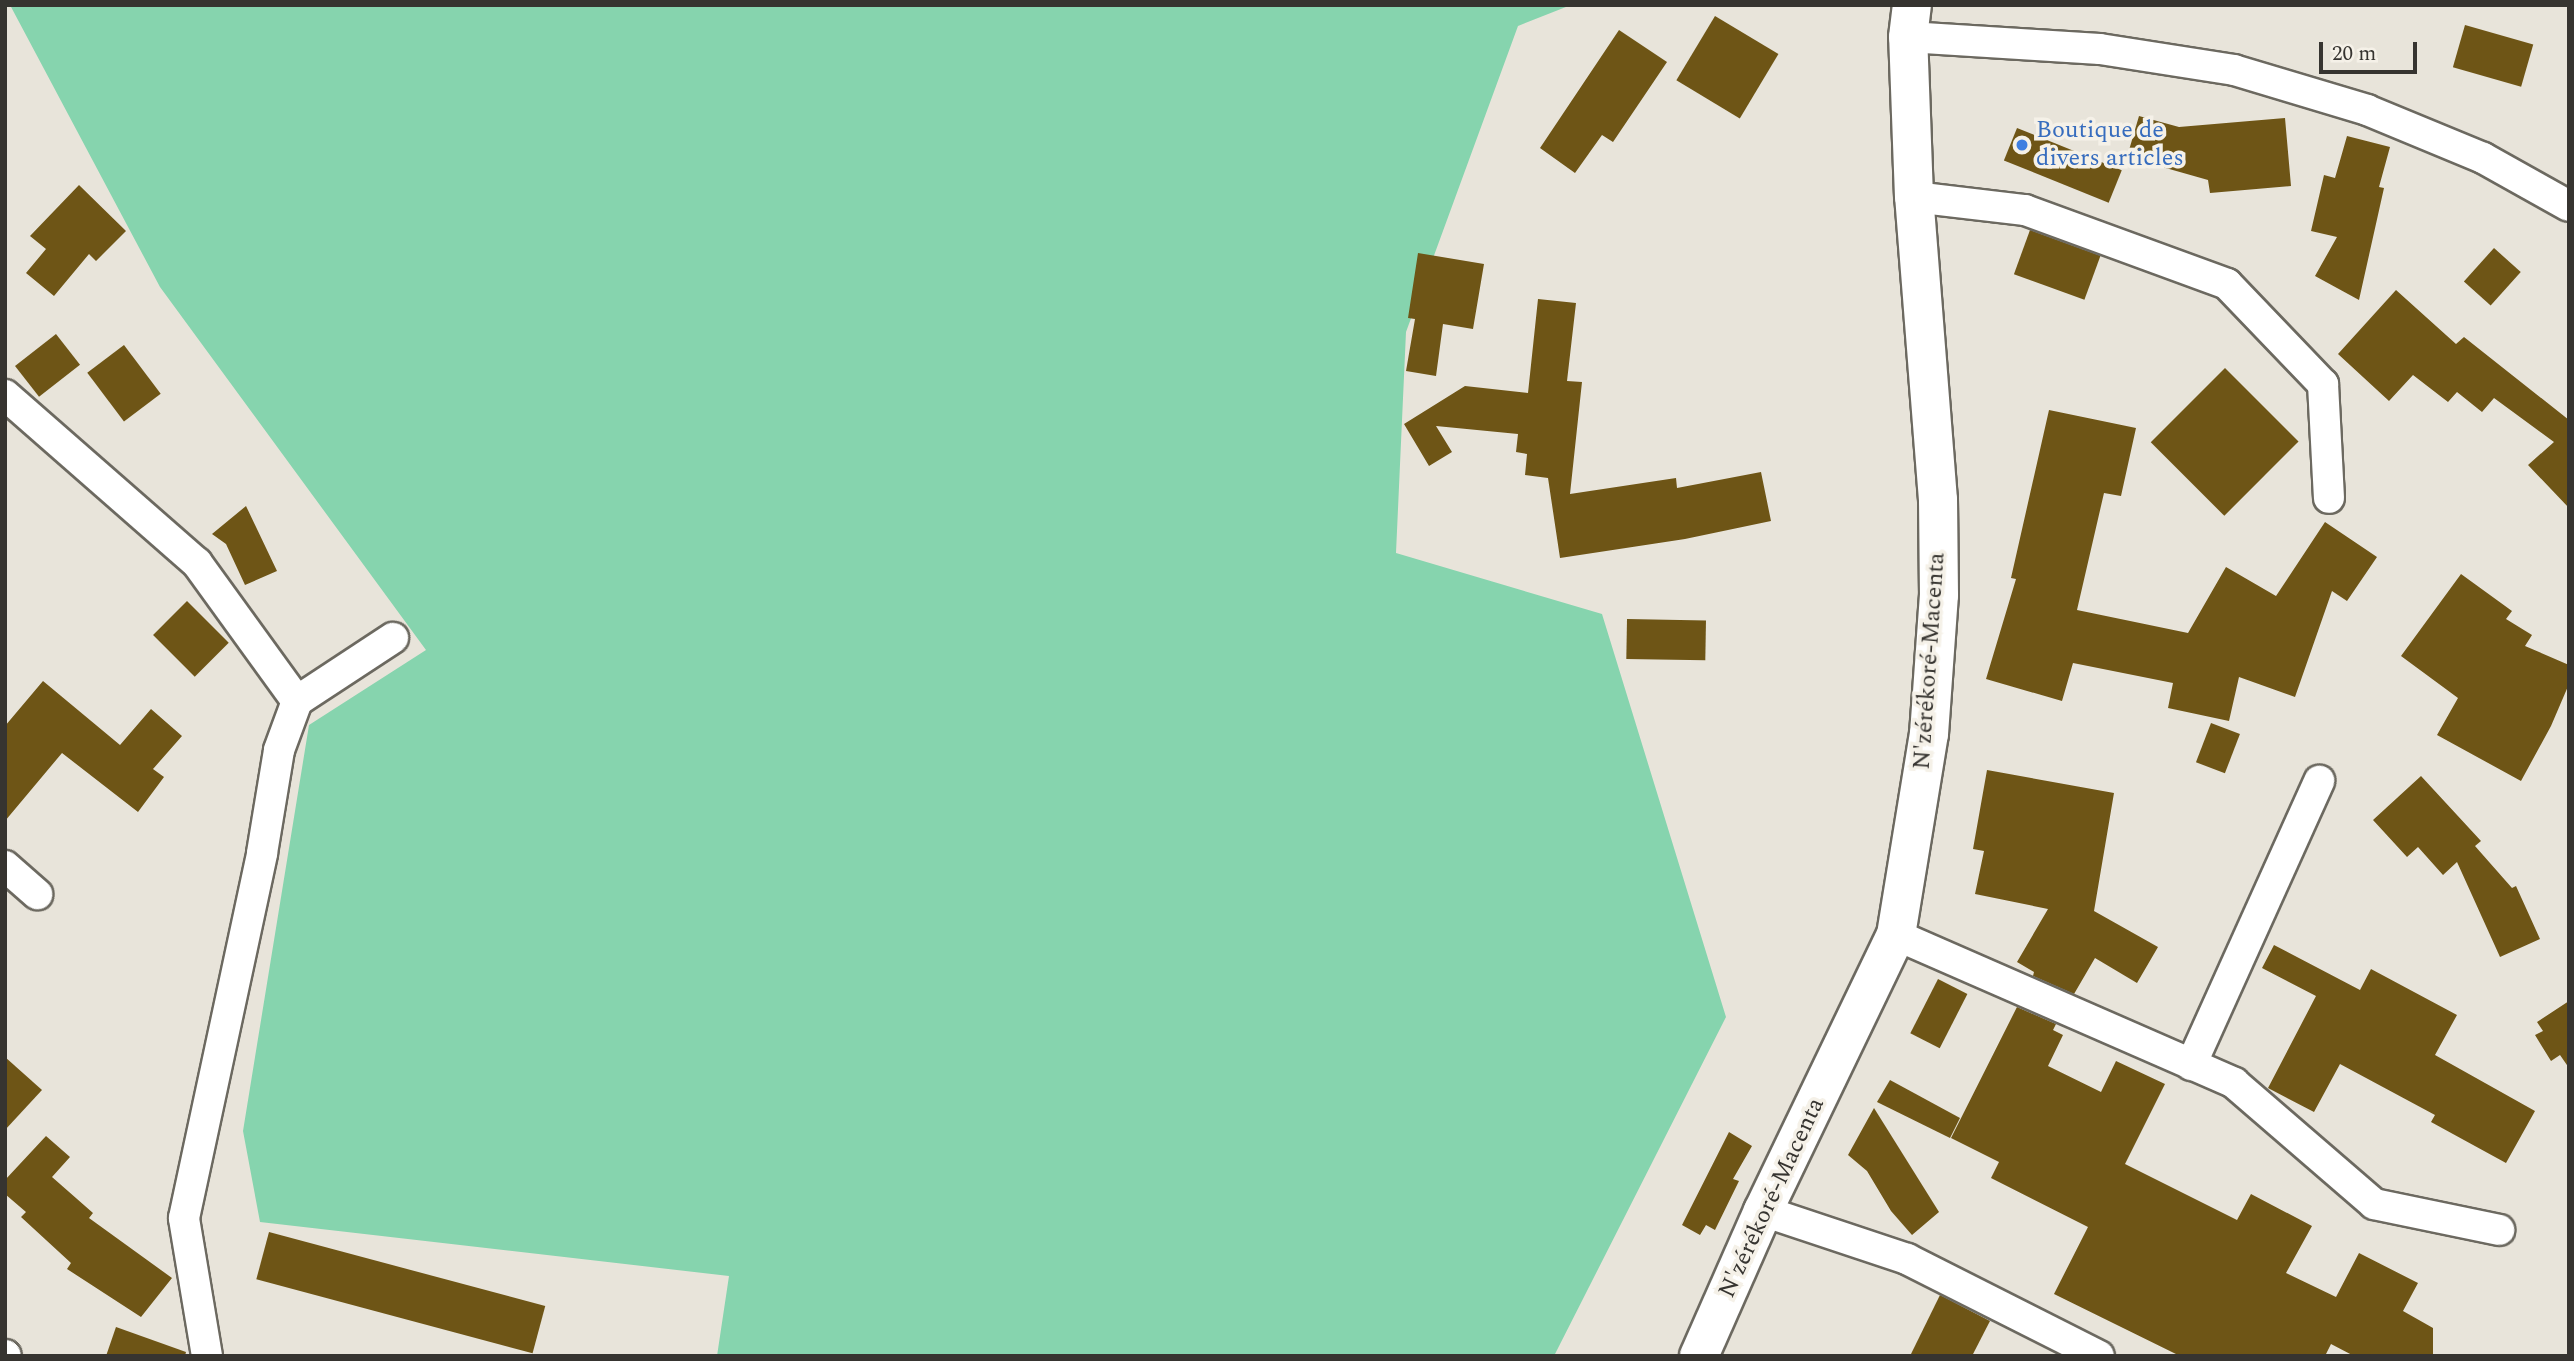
<!DOCTYPE html>
<html>
<head>
<meta charset="utf-8">
<style>
  body { margin:0 }
  #map { position:relative; width:2574px; height:1361px; overflow:hidden; background:#e8e4da; font-family:Spectral,serif }
  div>[style] { position:absolute }
  .green>* { inset:0; background:#86d4ae }
  .building>* { inset:0; background:#6e5516; transform-origin:0 0 }
  .roads { filter:drop-shadow(2px 0 #6c6960) drop-shadow(-2px 0 #6c6960) drop-shadow(0 2px #6c6960) drop-shadow(0 -2px #6c6960) }
  .minor>* { height:30px; margin:-15px; padding:0 15px; transform-origin:15px; border-radius:15px; background:#fff }
  .trunk>* { height:38px; margin:-19px; padding:0 19px; transform-origin:19px; border-radius:19px; background:#fff }
  .dots>* { width:19px; height:19px; translate:-50% -50%; box-sizing:border-box; border:4px solid #f5f1e8; border-radius:50% }
  span { translate:-50% -50%; white-space:nowrap; text-align:center; line-height:1.15; -webkit-text-stroke:7px #f5f1e8; paint-order:stroke }
  .shop-label { font-size:24px; color:#366cbe }
  .left { translate:0 -50%; text-align:left }
  .street-label { font-size:24px; color:#363430 }
  .frame { position:absolute; inset:0; border:7px solid #363430; pointer-events:none }
  .scale { position:absolute; left:2319px; top:42px; width:98px; height:32px; box-sizing:border-box; border:4px solid #363430; border-top:0; padding-left:9px; font-size:21px; line-height:24px; white-space:nowrap; color:#363430; -webkit-text-stroke:5px #f5f1e8; paint-order:stroke }
</style>
</head>
<body>
<div id="map">
  <div class="green">
    <i style="clip-path:polygon(10px 5px,1571px 5px,1518px 26px,1406px 332px,1396px 553px,1602px 614px,1726px 1017px,1554px 1356px,717px 1356px,729px 1276px,260px 1222px,243px 1131px,309px 725px,426px 650px,160px 287px)"></i>
  </div>
  <div class="building">
    <i style="left:1715px;top:16px;width:74px;height:75px;rotate:31deg"></i>
    <i style="left:2465px;top:25px;width:71px;height:44px;rotate:16deg"></i>
    <i style="clip-path:polygon(1619px 30px,1667px 62px,1613px 142px,1602px 135px,1575px 173px,1540px 148px)"></i>
    <i style="clip-path:polygon(2139px 116px,2179px 127px,2285px 118px,2291px 186px,2210px 193px,2208px 180px,2127px 157px)"></i>
    <i style="left:2017px;top:128px;width:113px;height:35px;rotate:22deg"></i>
    <i style="clip-path:polygon(2347px 136px,2390px 147px,2379px 187px,2384px 188px,2359px 300px,2315px 276px,2337px 237px,2311px 231px,2324px 175px,2335px 178px)"></i>
    <i style="clip-path:polygon(79px 185px,126px 231px,96px 261px,89px 254px,54px 296px,26px 273px,46px 249px,30px 236px)"></i>
    <i style="left:2030px;top:230px;width:75px;height:47px;rotate:20deg"></i>
    <i style="left:2494px;top:248px;width:36px;height:45px;rotate:42deg"></i>
    <i style="clip-path:polygon(1418px 253px,1484px 264px,1473px 329px,1443px 324px,1436px 376px,1406px 371px,1415px 319px,1408px 318px)"></i>
    <i style="clip-path:polygon(2396px 290px,2456px 344px,2464px 337px,2569px 420px,2569px 508px,2528px 465px,2554px 442px,2494px 398px,2482px 412px,2457px 392px,2448px 402px,2413px 375px,2389px 401px,2338px 354px)"></i>
    <i style="clip-path:polygon(1538px 299px,1576px 303px,1567px 381px,1582px 382px,1570px 494px,1676px 478px,1677px 488px,1761px 472px,1771px 521px,1685px 539px,1560px 558px,1548px 478px,1525px 475px,1527px 454px,1516px 452px,1518px 434px,1436px 426px,1452px 452px,1429px 466px,1404px 424px,1465px 386px,1528px 393px)"></i>
    <i style="left:56px;top:334px;width:39px;height:52px;rotate:52deg"></i>
    <i style="left:124px;top:345px;width:61px;height:46px;rotate:53deg"></i>
    <i style="left:2225px;top:368px;width:104px;height:105px;rotate:45deg"></i>
    <i style="clip-path:polygon(2049px 410px,2136px 428px,2121px 496px,2104px 493px,2077px 610px,2188px 633px,2226px 567px,2276px 596px,2325px 522px,2377px 557px,2347px 601px,2332px 591px,2295px 697px,2239px 677px,2229px 721px,2168px 708px,2173px 683px,2073px 663px,2062px 701px,1986px 679px,2016px 579px,2011px 578px)"></i>
    <i style="clip-path:polygon(246px 506px,277px 571px,245px 585px,226px 544px,212px 534px)"></i>
    <i style="clip-path:polygon(2461px 574px,2512px 611px,2506px 619px,2532px 635px,2525px 646px,2569px 665px,2569px 684px,2551px 726px,2521px 781px,2437px 735px,2458px 698px,2401px 656px)"></i>
    <i style="left:187px;top:601px;width:59px;height:48px;rotate:45deg"></i>
    <i style="left:1627px;top:619px;width:79px;height:40px;rotate:1deg"></i>
    <i style="clip-path:polygon(43px 681px,120px 745px,151px 709px,182px 736px,153px 769px,164px 777px,138px 812px,62px 753px,5px 821px,5px 726px)"></i>
    <i style="left:2211px;top:723px;width:31px;height:42px;rotate:21deg"></i>
    <i style="clip-path:polygon(1987px 770px,2114px 793px,2094px 911px,2158px 947px,2137px 983px,2095px 958px,2074px 994px,2033px 976px,2034px 972px,2017px 962px,2048px 909px,1975px 894px,1984px 851px,1973px 849px)"></i>
    <i style="clip-path:polygon(2421px 776px,2481px 841px,2475px 846px,2512px 888px,2516px 886px,2540px 939px,2500px 957px,2457px 862px,2443px 875px,2418px 847px,2407px 857px,2373px 820px)"></i>
    <i style="clip-path:polygon(2274px 945px,2360px 990px,2371px 969px,2457px 1015px,2435px 1055px,2535px 1111px,2506px 1163px,2431px 1122px,2435px 1115px,2340px 1064px,2314px 1112px,2268px 1088px,2316px 996px,2262px 968px)"></i>
    <i style="left:1938px;top:979px;width:33px;height:61px;rotate:27deg"></i>
    <i style="clip-path:polygon(2569px 1001px,2569px 1068px,2560px 1055px,2551px 1061px,2535px 1035px,2543px 1031px,2537px 1022px)"></i>
    <i style="clip-path:polygon(2017px 1007px,2056px 1024px,2053px 1030px,2063px 1035px,2048px 1066px,2101px 1092px,2116px 1061px,2165px 1084px,2125px 1164px,2237px 1220px,2251px 1194px,2312px 1226px,2286px 1273px,2336px 1297px,2359px 1253px,2418px 1283px,2403px 1311px,2433px 1328px,2433px 1356px,2354px 1356px,2331px 1344px,2325px 1356px,2180px 1356px,2054px 1294px,2088px 1227px,1991px 1178px,1999px 1162px,1951px 1138px)"></i>
    <i style="clip-path:polygon(5px 1057px,42px 1090px,5px 1130px)"></i>
    <i style="clip-path:polygon(1890px 1080px,1960px 1118px,1950px 1138px,1877px 1102px)"></i>
    <i style="clip-path:polygon(1874px 1108px,1939px 1212px,1912px 1235px,1891px 1211px,1867px 1171px,1848px 1155px)"></i>
    <i style="clip-path:polygon(1729px 1132px,1752px 1146px,1733px 1179px,1739px 1181px,1715px 1230px,1706px 1225px,1700px 1235px,1682px 1225px)"></i>
    <i style="clip-path:polygon(46px 1136px,70px 1157px,52px 1177px,93px 1213px,89px 1218px,172px 1278px,141px 1317px,67px 1269px,71px 1263px,21px 1217px,26px 1212px,5px 1194px,5px 1180px)"></i>
    <i style="left:269px;top:1232px;width:286px;height:49px;rotate:15deg"></i>
    <i style="clip-path:polygon(1940px 1295px,1990px 1321px,1972px 1356px,1910px 1356px)"></i>
    <i style="clip-path:polygon(116px 1327px,186px 1352px,185px 1356px,106px 1356px)"></i>
  </div>
  <div class="roads">
    <div class="minor">
      <i style="left:1908px;top:37px;width:192px;rotate:3.6deg"></i>
      <i style="left:2100px;top:49px;width:136px;rotate:8.9deg"></i>
      <i style="left:2234px;top:70px;width:139px;rotate:16.7deg"></i>
      <i style="left:2367px;top:110px;width:126px;rotate:22.5deg"></i>
      <i style="left:2483px;top:158px;width:98px;rotate:29.2deg"></i>
      <i style="left:1914px;top:197px;width:112px;rotate:6.7deg"></i>
      <i style="left:2025px;top:210px;width:215px;rotate:20.1deg"></i>
      <i style="left:2227px;top:284px;width:139px;rotate:46.2deg"></i>
      <i style="left:2323px;top:384px;width:114px;rotate:87deg"></i>
      <i style="left:5px;top:395px;width:255px;rotate:41.2deg"></i>
      <i style="left:197px;top:563px;width:170px;rotate:54.1deg"></i>
      <i style="left:5px;top:866px;width:43px;rotate:41.2deg"></i>
      <i style="left:1896px;top:935px;width:369px;rotate:23.6deg"></i>
      <i style="left:2234px;top:1083px;width:185px;rotate:40.8deg"></i>
      <i style="left:2374px;top:1204px;width:128px;rotate:11.7deg"></i>
      <i style="left:2191px;top:1065px;width:312px;rotate:-65.7deg"></i>
      <i style="left:1763px;top:1211px;width:152px;rotate:18.4deg"></i>
      <i style="left:1907px;top:1259px;width:215px;rotate:26.8deg"></i>
      <i style="left:5px;top:1355px;width:1px;rotate:45deg"></i>
      <i style="left:207px;top:1356px;width:140px;rotate:-99.5deg"></i>
      <i style="left:184px;top:1218px;width:373px;rotate:-77.9deg"></i>
      <i style="left:262px;top:853px;width:104px;rotate:-80.6deg"></i>
      <i style="left:279px;top:750px;width:52px;rotate:-69.8deg"></i>
      <i style="left:297px;top:701px;width:115px;rotate:-33.3deg"></i>
    </div>
    <div class="trunk">
      <i style="left:1699px;top:1356px;width:158px;rotate:-66.2deg"></i>
      <i style="left:1763px;top:1211px;width:306px;rotate:-64.3deg"></i>
      <i style="left:1896px;top:935px;width:204px;rotate:-80.7deg"></i>
      <i style="left:1929px;top:734px;width:139px;rotate:-85.9deg"></i>
      <i style="left:1939px;top:595px;width:95px;rotate:-90.6deg"></i>
      <i style="left:1938px;top:500px;width:304px;rotate:-94.5deg"></i>
      <i style="left:1914px;top:197px;width:160px;rotate:-92.1deg"></i>
      <i style="left:1908px;top:37px;width:32px;rotate:-83deg"></i>
    </div>
  </div>
  <div class="dots">
    <i style="left:2022px;top:145px;background:#3f7fe0"></i>
  </div>
  <div class="shop-label">
    <span class="left" style="left:2036px;top:145px">Boutique de<br>divers articles</span>
  </div>
  <div class="street-label">
    <span style="left:1930px;top:661px;rotate:-86deg">N'zérékoré-Macenta</span>
    <span style="left:1772px;top:1198px;rotate:-65deg">N'zérékoré-Macenta</span>
  </div>
  <div class="frame"></div>
  <div class="scale">20 m</div>
</div>
</body>
</html>
